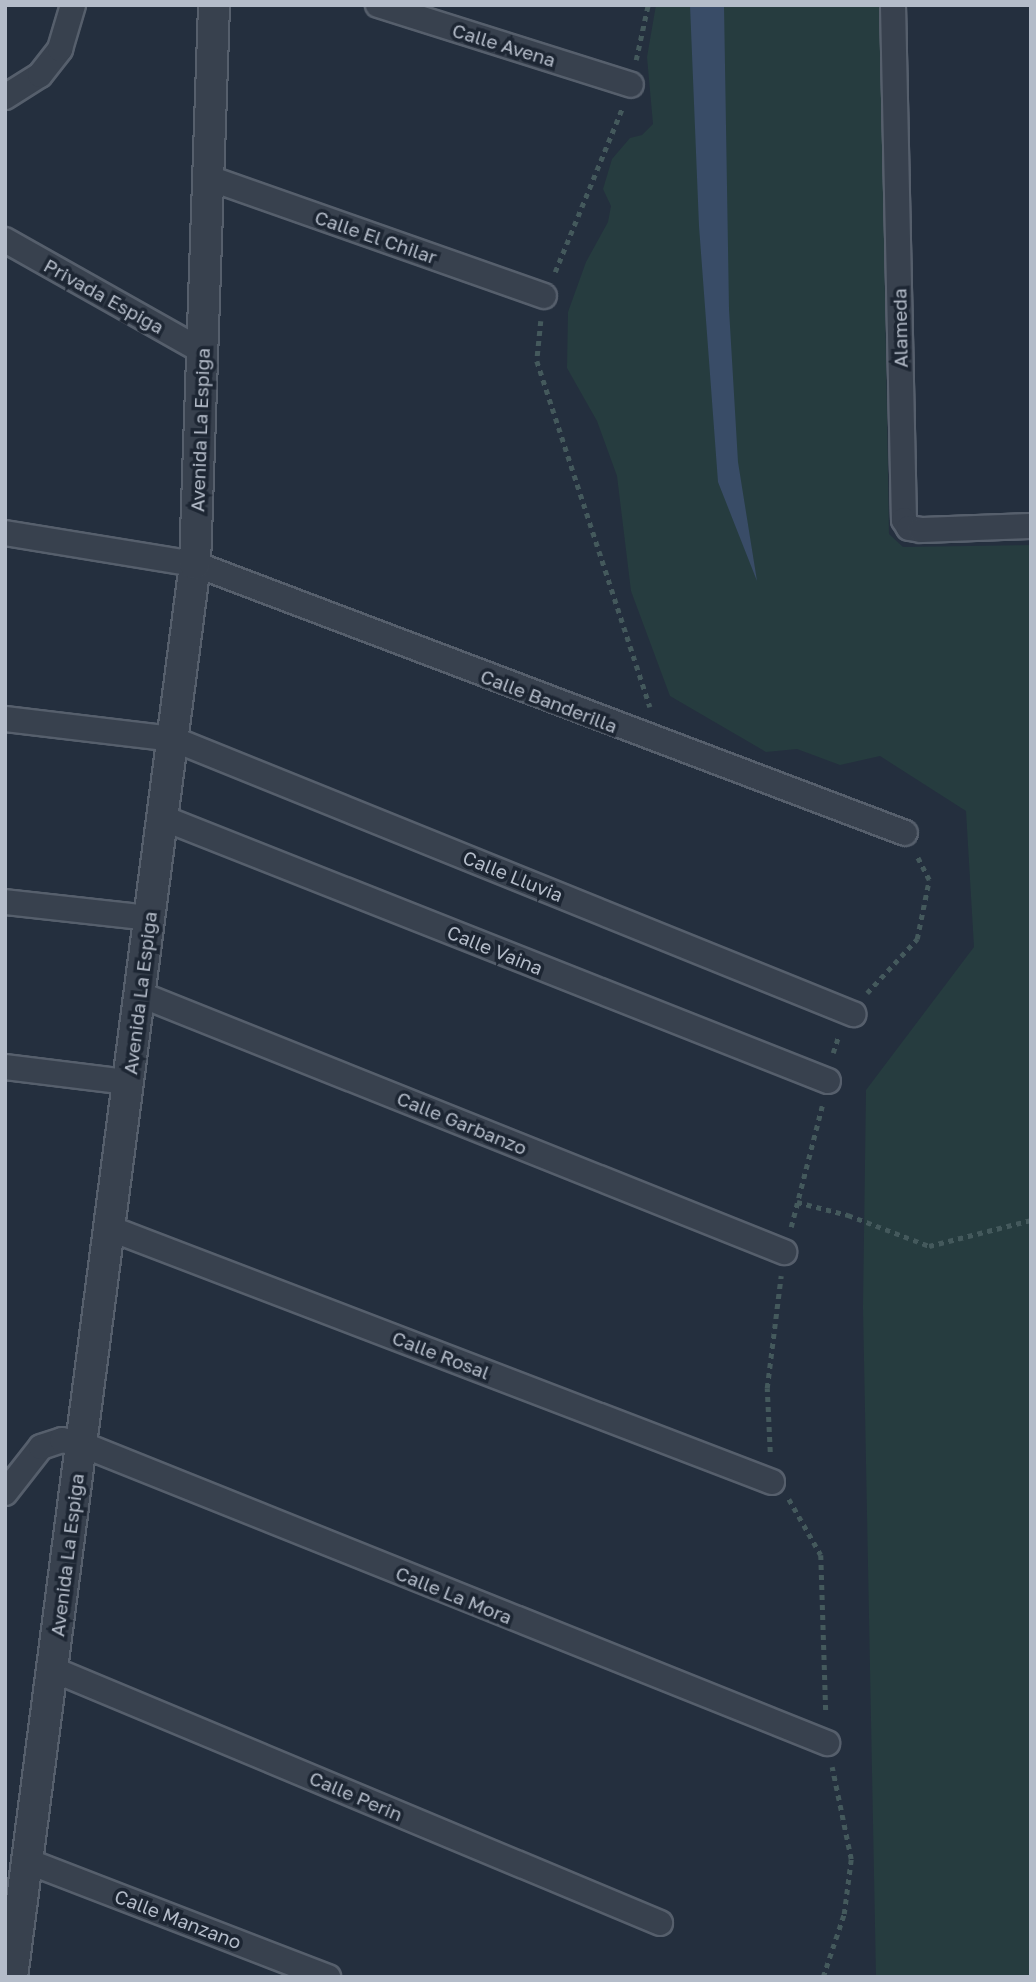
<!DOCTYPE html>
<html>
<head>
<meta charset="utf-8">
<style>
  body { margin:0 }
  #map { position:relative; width:1036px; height:1982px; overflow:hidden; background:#242f3e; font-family:"Golos Text",sans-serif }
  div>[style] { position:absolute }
  .green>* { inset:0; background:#263c3f }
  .water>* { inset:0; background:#394c67 }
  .path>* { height:4.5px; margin-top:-2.25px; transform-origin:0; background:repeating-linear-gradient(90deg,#44595c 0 5px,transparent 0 10px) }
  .roads { filter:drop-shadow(2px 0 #565f6c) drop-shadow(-2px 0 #565f6c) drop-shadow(0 2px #565f6c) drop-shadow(0 -2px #565f6c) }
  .minor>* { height:24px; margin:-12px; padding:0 12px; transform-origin:12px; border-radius:12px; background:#38414e }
  .tertiary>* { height:30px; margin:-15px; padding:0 15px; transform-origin:15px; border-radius:15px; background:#38414e }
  span { translate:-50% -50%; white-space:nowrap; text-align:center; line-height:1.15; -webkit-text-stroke:7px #1d2633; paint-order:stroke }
  .street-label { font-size:19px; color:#b4bcc9 }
  .frame { position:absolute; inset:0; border:7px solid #b4bcc9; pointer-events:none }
</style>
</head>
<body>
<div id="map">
  <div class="green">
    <i style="clip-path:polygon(656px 5px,880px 5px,889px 534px,903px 547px,1031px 545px,1031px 1977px,876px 1977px,863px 1308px,866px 1090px,974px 947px,966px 811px,880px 756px,840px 765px,797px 749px,766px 752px,670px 696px,631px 591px,617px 476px,597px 421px,567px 368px,568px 312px,586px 262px,608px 222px,611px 206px,603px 189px,612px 159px,630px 138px,642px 135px,653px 124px,647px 57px)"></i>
  </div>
  <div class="water">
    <i style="clip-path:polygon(690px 5px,724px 5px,729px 309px,738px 462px,757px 581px,718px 482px,699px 226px)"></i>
  </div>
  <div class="path">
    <i style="left:636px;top:60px;width:56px;rotate:-77.7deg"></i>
    <i style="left:555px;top:272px;width:176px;rotate:-67.7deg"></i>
    <i style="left:541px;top:321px;width:40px;rotate:95.7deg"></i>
    <i style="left:537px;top:361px;width:364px;rotate:71.9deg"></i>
    <i style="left:867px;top:993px;width:74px;rotate:-47.2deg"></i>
    <i style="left:917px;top:939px;width:60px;rotate:-78.5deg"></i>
    <i style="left:929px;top:880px;width:25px;rotate:-117deg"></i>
    <i style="left:833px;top:1053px;width:19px;rotate:-72deg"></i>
    <i style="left:797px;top:1202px;width:53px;rotate:14.3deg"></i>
    <i style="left:848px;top:1215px;width:87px;rotate:20.9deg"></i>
    <i style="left:929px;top:1246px;width:105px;rotate:-14.3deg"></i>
    <i style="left:791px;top:1227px;width:125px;rotate:-75.6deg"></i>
    <i style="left:770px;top:1452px;width:64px;rotate:-92.7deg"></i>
    <i style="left:767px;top:1388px;width:113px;rotate:-82.9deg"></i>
    <i style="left:789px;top:1499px;width:64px;rotate:60.3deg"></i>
    <i style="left:821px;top:1555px;width:158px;rotate:88.2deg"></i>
    <i style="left:823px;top:1977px;width:66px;rotate:-71.6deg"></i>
    <i style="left:844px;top:1914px;width:55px;rotate:-82.7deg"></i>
    <i style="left:851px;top:1859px;width:94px;rotate:-101.7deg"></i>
  </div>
  <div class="roads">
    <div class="minor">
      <i style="left:378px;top:5px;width:265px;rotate:17.5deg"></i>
      <i style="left:893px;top:5px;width:515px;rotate:88.78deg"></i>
      <i style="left:904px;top:520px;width:9px;rotate:58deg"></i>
      <i style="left:909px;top:528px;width:12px;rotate:9deg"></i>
      <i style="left:921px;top:530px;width:110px;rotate:-2.1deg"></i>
      <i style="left:5px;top:97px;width:41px;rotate:-32.2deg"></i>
      <i style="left:40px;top:75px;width:33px;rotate:-52deg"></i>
      <i style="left:60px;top:49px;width:46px;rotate:-73.5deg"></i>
      <i style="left:209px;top:178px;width:355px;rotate:19.4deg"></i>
      <i style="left:5px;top:240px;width:226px;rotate:29.4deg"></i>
      <i style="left:5px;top:533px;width:193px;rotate:9.3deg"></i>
      <i style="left:195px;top:564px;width:759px;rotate:20.75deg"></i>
      <i style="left:5px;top:719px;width:169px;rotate:6.8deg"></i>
      <i style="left:173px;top:739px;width:734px;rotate:22.02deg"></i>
      <i style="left:163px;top:818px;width:715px;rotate:21.58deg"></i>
      <i style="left:5px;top:902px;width:146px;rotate:6.3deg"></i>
      <i style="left:139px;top:994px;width:695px;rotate:21.8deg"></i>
      <i style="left:5px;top:1067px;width:124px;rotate:7deg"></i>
      <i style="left:109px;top:1228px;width:710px;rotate:20.96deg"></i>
      <i style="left:5px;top:1493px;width:58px;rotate:-52deg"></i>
      <i style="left:41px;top:1447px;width:22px;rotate:-18deg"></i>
      <i style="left:62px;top:1440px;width:19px;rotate:12deg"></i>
      <i style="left:81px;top:1444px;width:804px;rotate:21.84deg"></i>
      <i style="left:52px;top:1669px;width:659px;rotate:22.67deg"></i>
      <i style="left:27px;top:1861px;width:323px;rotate:21.1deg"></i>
    </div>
    <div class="tertiary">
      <i style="left:12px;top:1977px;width:1425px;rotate:-82.62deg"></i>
      <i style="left:195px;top:564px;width:559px;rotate:-88.05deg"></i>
    </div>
  </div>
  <div class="street-label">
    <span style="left:504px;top:45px;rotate:17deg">Calle Avena</span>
    <span style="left:376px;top:237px;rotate:19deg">Calle El Chilar</span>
    <span style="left:104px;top:296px;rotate:29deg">Privada Espiga</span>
    <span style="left:900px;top:328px;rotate:-91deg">Alameda</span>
    <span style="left:200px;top:430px;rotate:-88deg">Avenida La Espiga</span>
    <span style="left:549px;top:701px;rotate:21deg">Calle Banderilla</span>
    <span style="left:513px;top:876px;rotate:22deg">Calle Lluvia</span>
    <span style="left:495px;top:950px;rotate:22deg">Calle Vaina</span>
    <span style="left:140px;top:993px;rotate:-83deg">Avenida La Espiga</span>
    <span style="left:462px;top:1123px;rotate:22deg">Calle Garbanzo</span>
    <span style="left:441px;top:1355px;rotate:21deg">Calle Rosal</span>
    <span style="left:67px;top:1555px;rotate:-83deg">Avenida La Espiga</span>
    <span style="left:454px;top:1595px;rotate:22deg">Calle La Mora</span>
    <span style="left:356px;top:1796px;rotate:23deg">Calle Perin</span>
    <span style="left:178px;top:1919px;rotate:21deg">Calle Manzano</span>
  </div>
  <div class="frame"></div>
</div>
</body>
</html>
